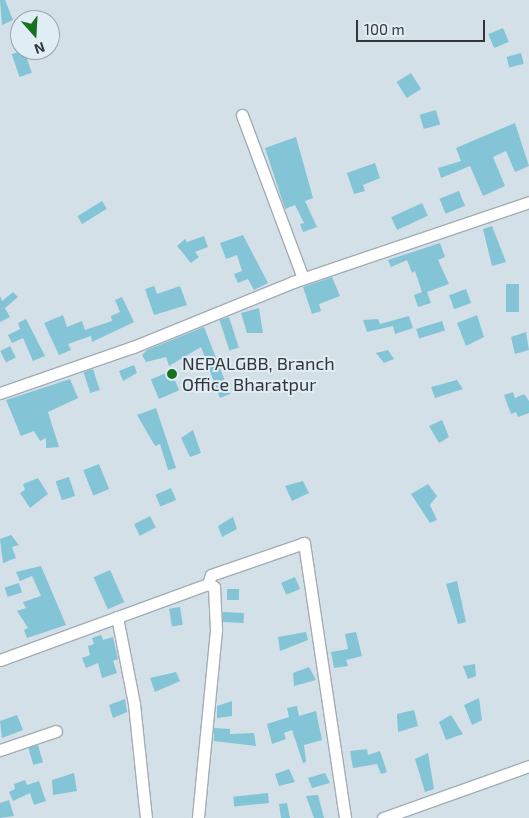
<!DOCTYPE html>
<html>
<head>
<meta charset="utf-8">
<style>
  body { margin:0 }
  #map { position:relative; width:529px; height:818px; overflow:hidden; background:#d4e0e8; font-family:"Exo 2",sans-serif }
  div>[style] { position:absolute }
  .building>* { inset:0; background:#83c4d6; transform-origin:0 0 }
  .roads { filter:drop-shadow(1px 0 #a2adb4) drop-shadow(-1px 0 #a2adb4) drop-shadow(0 1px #a2adb4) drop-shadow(0 -1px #a2adb4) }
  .minor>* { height:11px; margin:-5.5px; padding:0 5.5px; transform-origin:5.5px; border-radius:5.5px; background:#fff }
  .dots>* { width:14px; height:14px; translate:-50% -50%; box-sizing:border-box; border:2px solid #e1edf5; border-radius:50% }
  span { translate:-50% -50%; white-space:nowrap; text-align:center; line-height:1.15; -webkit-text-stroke:4px #e1edf5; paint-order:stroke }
  .poi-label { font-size:18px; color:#323639 }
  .left { translate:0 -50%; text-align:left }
  .north { position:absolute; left:10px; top:10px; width:50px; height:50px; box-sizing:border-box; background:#e1edf5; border:1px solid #9ba4aa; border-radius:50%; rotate:161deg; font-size:14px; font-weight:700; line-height:20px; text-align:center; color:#323639 }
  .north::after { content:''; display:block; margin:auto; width:18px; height:22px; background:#17711e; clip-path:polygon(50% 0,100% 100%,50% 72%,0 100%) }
  .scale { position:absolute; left:356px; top:20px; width:129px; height:22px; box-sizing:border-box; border:2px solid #323639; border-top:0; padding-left:6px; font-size:15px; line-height:18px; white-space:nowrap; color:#323639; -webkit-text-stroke:4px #e1edf5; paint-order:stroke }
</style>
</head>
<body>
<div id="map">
  <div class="building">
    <i style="clip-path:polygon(0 0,5px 0,13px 20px,2px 25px)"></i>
    <i style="left:503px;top:28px;width:15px;height:16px;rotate:67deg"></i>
    <i style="left:24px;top:50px;width:24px;height:13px;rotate:71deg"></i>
    <i style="left:521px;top:53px;width:11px;height:15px;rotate:75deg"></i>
    <i style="left:411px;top:73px;width:19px;height:17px;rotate:58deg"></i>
    <i style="left:436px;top:110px;width:15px;height:17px;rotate:74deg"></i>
    <i style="clip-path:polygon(515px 123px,529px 166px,515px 172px,506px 151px,493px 157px,505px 186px,483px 196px,470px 166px,441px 178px,438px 168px,461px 161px,456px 148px)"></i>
    <i style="clip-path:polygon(296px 137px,313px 198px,305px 201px,317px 227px,303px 232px,300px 224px,304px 223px,295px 205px,285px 209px,265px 148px)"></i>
    <i style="clip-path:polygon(375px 163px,380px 178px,363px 185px,365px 191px,354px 194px,347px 173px)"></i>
    <i style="left:459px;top:191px;width:16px;height:21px;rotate:68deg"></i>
    <i style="left:102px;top:201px;width:9px;height:29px;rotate:58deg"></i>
    <i style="left:422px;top:203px;width:14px;height:34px;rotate:65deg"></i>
    <i style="clip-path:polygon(492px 226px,506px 262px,492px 266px,483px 229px)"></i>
    <i style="clip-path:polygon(243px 235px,268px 283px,254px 290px,248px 279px,238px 283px,234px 274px,242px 271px,237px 255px,226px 259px,220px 243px)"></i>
    <i style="clip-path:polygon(204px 236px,208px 247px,195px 252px,199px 257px,191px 263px,177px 246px,185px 239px,187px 242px)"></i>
    <i style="clip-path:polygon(440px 243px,445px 257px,438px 260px,449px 284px,427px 292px,431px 303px,418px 307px,414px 295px,422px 292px,415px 271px,412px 273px,407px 260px,391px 267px,388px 260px)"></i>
    <i style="clip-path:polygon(332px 277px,340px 296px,319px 304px,321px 311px,312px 314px,303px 287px)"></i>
    <i style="left:506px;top:284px;width:13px;height:28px"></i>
    <i style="clip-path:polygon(154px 286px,157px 294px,180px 286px,187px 305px,154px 315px,145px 289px)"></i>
    <i style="left:466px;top:289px;width:15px;height:18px;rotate:70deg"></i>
    <i style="clip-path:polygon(13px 292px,18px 297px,5px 308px,10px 317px,0 322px,0 296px,2px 301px)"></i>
    <i style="clip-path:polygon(122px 297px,134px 322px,92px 342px,91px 336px,68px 344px,71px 350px,59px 355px,44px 323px,63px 315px,67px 327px,82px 321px,85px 330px,112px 321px,111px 316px,120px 312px,115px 300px)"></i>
    <i style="clip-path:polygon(259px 308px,263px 333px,247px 333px,241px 313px)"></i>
    <i style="clip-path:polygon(477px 315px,484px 337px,466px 346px,457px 323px)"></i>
    <i style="clip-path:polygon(409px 316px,413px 328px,395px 334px,393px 326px,367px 332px,363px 320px,378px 319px,380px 324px)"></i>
    <i style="left:229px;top:317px;width:32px;height:10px;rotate:72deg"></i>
    <i style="clip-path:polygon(26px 319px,45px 356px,33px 361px,23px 338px,12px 343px,8px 335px,20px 329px,18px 323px)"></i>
    <i style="left:442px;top:321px;width:10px;height:27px;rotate:73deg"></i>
    <i style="clip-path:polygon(204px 327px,230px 394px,220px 398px,201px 347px,169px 366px,166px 357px,146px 362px,142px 355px,147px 350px)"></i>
    <i style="clip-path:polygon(526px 332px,529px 350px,515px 354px,511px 337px)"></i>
    <i style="left:10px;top:346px;width:13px;height:11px;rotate:63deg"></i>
    <i style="clip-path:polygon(388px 350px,394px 359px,384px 363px,376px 353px)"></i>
    <i style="clip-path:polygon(134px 365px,137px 373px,123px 381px,119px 371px)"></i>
    <i style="left:93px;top:369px;width:22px;height:10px;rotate:72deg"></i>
    <i style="left:171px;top:371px;width:21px;height:22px;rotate:67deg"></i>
    <i style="clip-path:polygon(70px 379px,78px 398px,48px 412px,59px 447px,46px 448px,46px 438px,40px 441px,34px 431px,21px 436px,6px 400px)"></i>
    <i style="clip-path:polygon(457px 380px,463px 389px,435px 398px,431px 387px)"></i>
    <i style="clip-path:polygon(513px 392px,515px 398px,524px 394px,529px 401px,529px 413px,518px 417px,516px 412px,511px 414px,504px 395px)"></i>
    <i style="clip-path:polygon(156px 408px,176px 468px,168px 470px,160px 444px,155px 446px,137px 415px)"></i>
    <i style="clip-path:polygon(442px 420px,449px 437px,439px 443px,429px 426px)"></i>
    <i style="clip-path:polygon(193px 430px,201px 453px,190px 457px,181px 438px)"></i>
    <i style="left:99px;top:464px;width:27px;height:17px;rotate:68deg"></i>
    <i style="left:69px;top:477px;width:20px;height:14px;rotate:72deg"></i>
    <i style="clip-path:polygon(38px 478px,48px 494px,30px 508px,20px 493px,25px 490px,23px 484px)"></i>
    <i style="clip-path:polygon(303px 481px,309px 493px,292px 501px,285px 486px)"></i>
    <i style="clip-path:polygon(428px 484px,437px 496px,430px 505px,437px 520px,430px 523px,411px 494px)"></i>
    <i style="left:171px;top:488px;width:13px;height:17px;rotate:67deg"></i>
    <i style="left:150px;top:516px;width:13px;height:18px;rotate:63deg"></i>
    <i style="clip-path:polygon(233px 517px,237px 529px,222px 537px,218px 526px)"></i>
    <i style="clip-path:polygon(11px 535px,19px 545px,12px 547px,16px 558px,3px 563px,0 539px)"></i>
    <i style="clip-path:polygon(41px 566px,66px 625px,27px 638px,24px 630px,28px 628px,17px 611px,26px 608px,23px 602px,41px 596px,32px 576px,20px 581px,16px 572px)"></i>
    <i style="left:110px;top:570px;width:35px;height:18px;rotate:66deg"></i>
    <i style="left:295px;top:577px;width:13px;height:15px;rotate:67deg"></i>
    <i style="clip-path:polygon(457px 581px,466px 622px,458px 624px,446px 584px)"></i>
    <i style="left:19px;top:583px;width:10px;height:15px;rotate:73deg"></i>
    <i style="left:227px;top:589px;width:12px;height:11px"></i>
    <i style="left:180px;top:607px;width:18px;height:11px;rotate:81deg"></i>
    <i style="left:223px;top:612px;width:21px;height:10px;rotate:3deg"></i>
    <i style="clip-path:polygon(306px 632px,308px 640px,280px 651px,278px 637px)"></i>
    <i style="clip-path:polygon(356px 632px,362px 656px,346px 660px,348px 666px,334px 668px,331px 652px,348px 649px,345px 634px)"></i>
    <i style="clip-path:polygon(101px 635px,103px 640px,113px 637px,118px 659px,113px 661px,117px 673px,102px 678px,98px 663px,86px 668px,82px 658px,90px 655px,88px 646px,94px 644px,92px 638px)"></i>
    <i style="clip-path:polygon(475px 664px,476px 676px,468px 679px,463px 666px)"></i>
    <i style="clip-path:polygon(309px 667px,316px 680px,294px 686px,293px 673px)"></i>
    <i style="clip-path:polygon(176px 672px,180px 681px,155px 692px,150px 678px)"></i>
    <i style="clip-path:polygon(479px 698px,482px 720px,472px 725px,464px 705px)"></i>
    <i style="clip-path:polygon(125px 699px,127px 712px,113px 718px,109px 705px)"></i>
    <i style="clip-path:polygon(232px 701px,232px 716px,217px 718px,217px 706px)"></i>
    <i style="clip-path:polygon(297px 706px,299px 716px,316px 711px,322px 740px,304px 745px,306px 762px,303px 763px,292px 730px,284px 733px,286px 739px,272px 744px,267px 724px,289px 717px,287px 708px)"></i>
    <i style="clip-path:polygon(414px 710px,418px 726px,398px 732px,397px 714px)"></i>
    <i style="clip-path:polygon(17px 715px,23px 730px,2px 738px,0 721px)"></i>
    <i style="clip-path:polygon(451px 715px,463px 734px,446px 740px,439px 722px)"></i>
    <i style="clip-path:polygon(214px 728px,230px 729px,230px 734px,254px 733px,256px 746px,214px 741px)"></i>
    <i style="left:38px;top:745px;width:18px;height:10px;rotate:74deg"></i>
    <i style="clip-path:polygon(367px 749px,368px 755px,380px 751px,387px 772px,381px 774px,377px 764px,353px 768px,350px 751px)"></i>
    <i style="clip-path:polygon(428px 753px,434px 789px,425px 792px,415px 759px)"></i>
    <i style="clip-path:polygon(289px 769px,295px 782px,279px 786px,275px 774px)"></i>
    <i style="clip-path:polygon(74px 773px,77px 791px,53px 795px,52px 780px)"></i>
    <i style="clip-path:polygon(325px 773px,330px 783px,312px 788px,308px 778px)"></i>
    <i style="clip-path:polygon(25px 780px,27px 785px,39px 781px,46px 801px,34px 805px,30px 793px,13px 801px,9px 792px,15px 789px,14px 784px)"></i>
    <i style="left:268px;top:793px;width:10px;height:35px;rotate:84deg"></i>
    <i style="clip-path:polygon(318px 795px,324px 818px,314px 818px,306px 796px)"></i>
    <i style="clip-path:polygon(9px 800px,14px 816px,0 818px,0 803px)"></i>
    <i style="clip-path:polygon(287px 803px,290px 818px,281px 818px,279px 804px)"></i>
  </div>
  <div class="roads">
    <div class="minor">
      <i style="left:242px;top:115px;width:174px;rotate:69.5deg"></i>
      <i style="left:0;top:393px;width:141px;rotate:-19.1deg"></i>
      <i style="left:133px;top:347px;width:173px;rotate:-22.1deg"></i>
      <i style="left:293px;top:282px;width:249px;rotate:-18.7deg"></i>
      <i style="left:208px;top:584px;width:9px;rotate:-72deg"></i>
      <i style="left:211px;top:575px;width:98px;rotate:-19deg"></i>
      <i style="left:304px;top:543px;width:278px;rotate:81.5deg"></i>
      <i style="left:117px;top:617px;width:89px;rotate:78.9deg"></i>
      <i style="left:134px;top:704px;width:115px;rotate:84deg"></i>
      <i style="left:0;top:660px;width:221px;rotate:-20.1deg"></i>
      <i style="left:208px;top:584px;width:7px;rotate:27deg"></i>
      <i style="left:214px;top:587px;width:43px;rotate:87.3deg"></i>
      <i style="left:216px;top:630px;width:189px;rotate:95.5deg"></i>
      <i style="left:0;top:750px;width:59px;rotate:-18.7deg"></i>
      <i style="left:383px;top:818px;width:155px;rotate:-19.6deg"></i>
    </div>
  </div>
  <div class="dots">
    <i style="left:172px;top:374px;background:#17711e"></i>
  </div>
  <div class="poi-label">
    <span class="left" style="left:182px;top:374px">NEPALGBB, Branch<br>Office Bharatpur</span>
  </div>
  <div class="north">N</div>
  <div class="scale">100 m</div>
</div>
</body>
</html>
